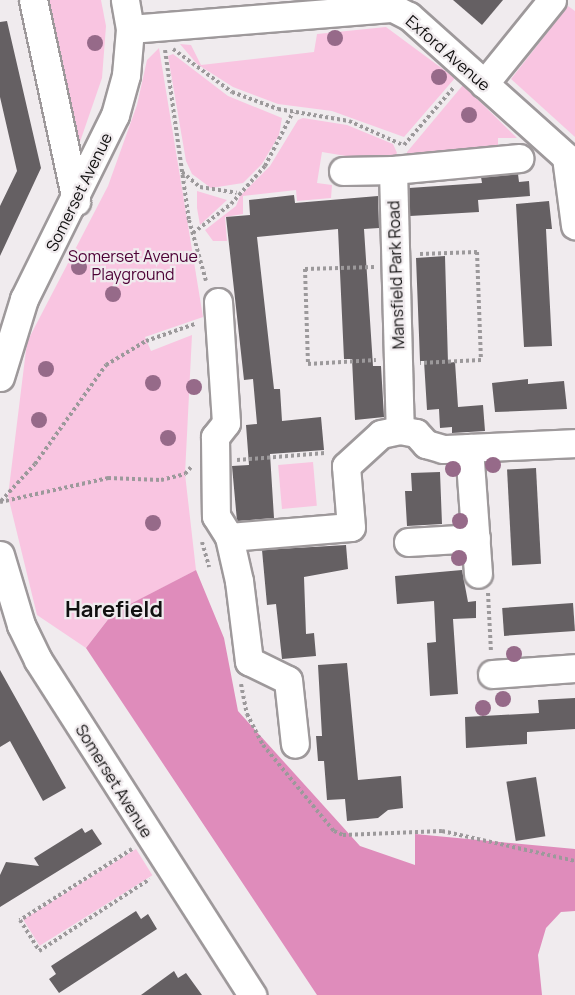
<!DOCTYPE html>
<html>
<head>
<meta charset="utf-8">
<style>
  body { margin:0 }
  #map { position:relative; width:575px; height:995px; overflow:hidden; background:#f0ebee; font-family:Manrope,sans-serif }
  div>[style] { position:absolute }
  .green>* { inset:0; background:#f9c5e1; transform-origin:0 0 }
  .forest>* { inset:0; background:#df8cbb }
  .building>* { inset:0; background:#656063; transform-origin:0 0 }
  .path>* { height:4px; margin-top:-2px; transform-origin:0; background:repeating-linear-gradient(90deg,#9c999b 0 3px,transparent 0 6px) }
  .roads { filter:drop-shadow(2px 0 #9e999b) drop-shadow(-2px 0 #9e999b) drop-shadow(0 2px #9e999b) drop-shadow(0 -2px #9e999b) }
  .minor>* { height:27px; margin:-13.5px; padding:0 13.5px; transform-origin:13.5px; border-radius:13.5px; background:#fff }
  .trees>* { width:16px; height:16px; margin:-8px; border-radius:50%; background:#966a89 }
  span { translate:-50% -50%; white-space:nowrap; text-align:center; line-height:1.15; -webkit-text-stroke:4.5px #f0ebee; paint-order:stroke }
  .street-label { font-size:16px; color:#111010 }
  .park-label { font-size:16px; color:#4d0136 }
  .district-label { font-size:22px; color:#111010; font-weight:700 }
</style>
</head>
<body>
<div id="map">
  <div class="green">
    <i style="clip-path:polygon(39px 0,101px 0,106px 26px,102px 78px,72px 165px)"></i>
    <i style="clip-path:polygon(568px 6px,575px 11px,575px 137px,511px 79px)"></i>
    <i style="clip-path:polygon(386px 27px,455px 78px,404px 137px,332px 111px,278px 104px,233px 87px,197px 64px,180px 44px,191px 45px,201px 65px,314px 52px,317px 34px)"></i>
    <i style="clip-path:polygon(159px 48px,203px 317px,145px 337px,151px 351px,192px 335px,185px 474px,196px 570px,112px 614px,86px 648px,37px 615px,8px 496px,27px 342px,108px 186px,137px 105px,147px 60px)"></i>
    <i style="clip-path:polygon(173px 54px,228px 96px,282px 118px,279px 135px,262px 164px,243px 183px,211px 188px,192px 174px,186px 161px,168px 56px)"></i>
    <i style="clip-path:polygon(463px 85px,517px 138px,498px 138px,498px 154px,407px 160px,407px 152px)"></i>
    <i style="clip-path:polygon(303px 118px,347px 125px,393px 144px,397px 153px,393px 158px,364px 159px,322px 152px,317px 183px,332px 185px,331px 198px,297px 201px,296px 190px,243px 196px,243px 214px,225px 217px,227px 241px,213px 241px,205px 230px,236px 206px,240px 196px,270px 166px,298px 120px)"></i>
    <i style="clip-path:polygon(197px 191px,227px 200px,200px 225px,197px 208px)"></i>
    <i style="left:313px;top:462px;width:44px;height:35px;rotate:85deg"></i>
    <i style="left:136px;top:849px;width:31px;height:133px;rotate:58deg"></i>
  </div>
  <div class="forest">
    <i style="clip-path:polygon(196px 570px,224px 638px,238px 711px,360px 846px,415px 865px,415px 834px,575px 849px,575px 911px,561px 912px,546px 928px,538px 955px,542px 995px,317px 995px,86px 648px,113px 613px)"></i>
  </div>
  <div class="building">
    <i style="clip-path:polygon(453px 0,503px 0,482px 25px)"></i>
    <i style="clip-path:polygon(7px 21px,41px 168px,0 256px,0 206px,17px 171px,0 97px,0 22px)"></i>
    <i style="clip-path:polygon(518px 174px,519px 182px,529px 181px,530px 196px,478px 200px,479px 212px,410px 216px,409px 188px,482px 183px,481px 177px)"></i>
    <i style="clip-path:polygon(294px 195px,295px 203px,378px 196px,379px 228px,364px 229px,373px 366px,381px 366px,384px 417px,355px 420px,352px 359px,344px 359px,338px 229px,257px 237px,274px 389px,280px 389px,282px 421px,321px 417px,324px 450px,270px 454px,274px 518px,237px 521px,232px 466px,249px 465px,246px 425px,257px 424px,253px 379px,244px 380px,226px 217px,250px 215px,249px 200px)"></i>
    <i style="clip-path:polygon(549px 201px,552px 229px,546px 229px,552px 346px,524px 347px,516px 204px)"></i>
    <i style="clip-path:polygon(445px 256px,448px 363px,455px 362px,458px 407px,483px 405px,485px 431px,452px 433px,452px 427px,440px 428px,439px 409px,427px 410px,424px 361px,420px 361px,416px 258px)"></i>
    <i style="clip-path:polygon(528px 379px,528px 384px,564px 381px,567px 409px,495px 412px,492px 383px)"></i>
    <i style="left:536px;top:468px;width:96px;height:29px;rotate:87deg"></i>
    <i style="clip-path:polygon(440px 472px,442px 524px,407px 526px,405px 491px,412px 491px,411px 473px)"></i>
    <i style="clip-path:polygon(346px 545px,348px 569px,304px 577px,306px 634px,314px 633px,316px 656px,282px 659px,276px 604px,267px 605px,262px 550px)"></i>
    <i style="clip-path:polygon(462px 570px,468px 602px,476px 601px,476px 618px,453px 619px,458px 694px,430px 696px,427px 643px,436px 642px,434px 601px,397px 604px,395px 576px)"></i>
    <i style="left:573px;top:603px;width:28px;height:71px;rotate:86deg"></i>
    <i style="clip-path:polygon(347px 663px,358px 780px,401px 776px,403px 808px,388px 810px,378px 818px,347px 821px,345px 799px,327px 800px,324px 761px,318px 761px,316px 736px,322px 736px,318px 665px)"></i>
    <i style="clip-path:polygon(0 670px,66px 788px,43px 801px,10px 741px,0 747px)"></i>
    <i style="clip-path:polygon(575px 698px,575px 729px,527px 732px,527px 744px,466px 748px,465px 717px,539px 713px,538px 700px)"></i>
    <i style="left:536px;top:777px;width:60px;height:30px;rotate:81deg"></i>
    <i style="clip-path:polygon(82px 828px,85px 833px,92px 829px,102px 844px,0 907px,0 875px,6px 862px,39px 866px,34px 858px)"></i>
    <i style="clip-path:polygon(136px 911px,141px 919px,148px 914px,157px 929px,59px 993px,49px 979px,56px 974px,51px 966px)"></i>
    <i style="clip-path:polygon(174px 971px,178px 978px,186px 973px,202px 995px,141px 995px)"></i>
  </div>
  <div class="path">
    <i style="left:173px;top:49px;width:73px;rotate:36.1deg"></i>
    <i style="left:232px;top:92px;width:49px;rotate:20.3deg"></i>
    <i style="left:278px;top:109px;width:72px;rotate:9.6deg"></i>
    <i style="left:349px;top:121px;width:59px;rotate:24deg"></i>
    <i style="left:165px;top:50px;width:172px;rotate:82deg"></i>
    <i style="left:189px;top:220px;width:63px;rotate:74.4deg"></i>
    <i style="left:404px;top:145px;width:77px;rotate:-49.2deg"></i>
    <i style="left:182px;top:172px;width:23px;rotate:40deg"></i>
    <i style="left:200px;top:187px;width:37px;rotate:9deg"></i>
    <i style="left:193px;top:233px;width:48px;rotate:-37.3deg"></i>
    <i style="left:231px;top:204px;width:51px;rotate:-48.2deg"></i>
    <i style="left:265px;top:166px;width:61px;rotate:-62.6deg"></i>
    <i style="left:420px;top:254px;width:57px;rotate:-2deg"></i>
    <i style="left:477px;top:252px;width:108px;rotate:87.9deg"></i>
    <i style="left:481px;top:360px;width:61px;rotate:177.2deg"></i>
    <i style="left:374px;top:267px;width:69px;rotate:178.3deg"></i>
    <i style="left:305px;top:269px;width:95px;rotate:88.2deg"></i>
    <i style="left:308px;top:364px;width:68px;rotate:-3.4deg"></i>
    <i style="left:237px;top:460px;width:88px;rotate:-4.5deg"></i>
    <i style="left:1px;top:501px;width:50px;rotate:-47.4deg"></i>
    <i style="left:35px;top:464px;width:122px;rotate:-54.4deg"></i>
    <i style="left:106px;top:365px;width:47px;rotate:-31deg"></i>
    <i style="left:146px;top:341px;width:52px;rotate:-19.1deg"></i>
    <i style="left:0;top:502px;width:111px;rotate:-12.5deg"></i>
    <i style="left:108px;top:478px;width:53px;rotate:2.2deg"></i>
    <i style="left:161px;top:480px;width:25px;rotate:-14deg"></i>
    <i style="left:185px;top:474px;width:9px;rotate:-49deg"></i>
    <i style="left:202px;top:542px;width:26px;rotate:74deg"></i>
    <i style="left:488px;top:593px;width:59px;rotate:87.1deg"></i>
    <i style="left:241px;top:684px;width:31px;rotate:79deg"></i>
    <i style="left:247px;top:714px;width:35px;rotate:63deg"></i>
    <i style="left:263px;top:745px;width:112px;rotate:50.5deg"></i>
    <i style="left:334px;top:831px;width:10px;rotate:24deg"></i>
    <i style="left:343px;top:835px;width:99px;rotate:-2.3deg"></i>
    <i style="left:442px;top:831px;width:136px;rotate:12.7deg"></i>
    <i style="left:132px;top:849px;width:133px;rotate:147.6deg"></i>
    <i style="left:20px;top:920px;width:36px;rotate:58deg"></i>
    <i style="left:39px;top:951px;width:132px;rotate:-33deg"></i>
  </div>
  <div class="roads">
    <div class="minor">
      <i style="left:33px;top:0;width:206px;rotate:77.9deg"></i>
      <i style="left:130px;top:29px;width:264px;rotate:-4.6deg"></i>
      <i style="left:393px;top:8px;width:18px;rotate:27deg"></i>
      <i style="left:409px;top:16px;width:211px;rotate:41.9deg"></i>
      <i style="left:566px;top:157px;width:69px;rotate:82.5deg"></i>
      <i style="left:484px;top:84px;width:108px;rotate:-51deg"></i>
      <i style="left:393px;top:170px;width:127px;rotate:-5.4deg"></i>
      <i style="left:343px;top:171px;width:50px;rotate:-1.1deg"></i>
      <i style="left:393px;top:170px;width:260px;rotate:88.5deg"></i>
      <i style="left:218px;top:302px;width:121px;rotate:86.2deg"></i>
      <i style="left:226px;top:423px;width:18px;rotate:128deg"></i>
      <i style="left:215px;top:437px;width:79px;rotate:89.3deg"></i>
      <i style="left:216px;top:516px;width:25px;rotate:58deg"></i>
      <i style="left:229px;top:537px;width:45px;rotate:77.2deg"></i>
      <i style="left:239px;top:581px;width:81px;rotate:82.9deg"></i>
      <i style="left:249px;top:661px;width:43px;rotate:26deg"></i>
      <i style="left:288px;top:680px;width:64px;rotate:83.8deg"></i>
      <i style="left:0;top:377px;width:82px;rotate:-72.9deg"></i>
      <i style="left:24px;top:299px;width:205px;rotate:-63.7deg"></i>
      <i style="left:115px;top:115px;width:41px;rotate:-74.6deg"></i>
      <i style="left:126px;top:75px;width:46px;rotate:-85deg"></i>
      <i style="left:130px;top:29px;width:29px;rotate:-100deg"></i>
      <i style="left:469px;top:448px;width:126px;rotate:85.9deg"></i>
      <i style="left:229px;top:537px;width:122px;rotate:-4.7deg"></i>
      <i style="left:351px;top:527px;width:61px;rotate:-94.7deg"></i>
      <i style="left:346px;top:466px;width:47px;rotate:-42.4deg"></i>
      <i style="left:381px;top:434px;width:19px;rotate:-12deg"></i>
      <i style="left:400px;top:430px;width:16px;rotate:11deg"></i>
      <i style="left:416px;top:433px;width:15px;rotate:48deg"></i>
      <i style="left:426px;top:444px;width:18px;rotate:16deg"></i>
      <i style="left:443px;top:449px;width:132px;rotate:-2.6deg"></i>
      <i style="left:408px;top:542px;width:68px;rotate:-3.4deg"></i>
      <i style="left:0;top:555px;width:73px;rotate:73.3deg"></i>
      <i style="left:21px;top:625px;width:39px;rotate:64deg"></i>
      <i style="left:38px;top:660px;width:398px;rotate:57.4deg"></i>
      <i style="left:492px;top:674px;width:83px;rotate:-4.1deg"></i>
    </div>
  </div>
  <div class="trees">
    <i style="left:335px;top:38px"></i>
    <i style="left:95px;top:43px"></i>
    <i style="left:439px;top:77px"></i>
    <i style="left:469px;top:115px"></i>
    <i style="left:79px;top:267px"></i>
    <i style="left:113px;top:294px"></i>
    <i style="left:46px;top:369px"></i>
    <i style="left:153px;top:383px"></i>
    <i style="left:194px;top:387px"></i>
    <i style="left:39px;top:420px"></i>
    <i style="left:168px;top:438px"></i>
    <i style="left:493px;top:465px"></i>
    <i style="left:453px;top:469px"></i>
    <i style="left:460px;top:521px"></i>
    <i style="left:153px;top:523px"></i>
    <i style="left:459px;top:558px"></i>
    <i style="left:514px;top:654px"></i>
    <i style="left:503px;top:699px"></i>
    <i style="left:483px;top:708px"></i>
  </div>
  <div class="street-label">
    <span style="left:448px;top:53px;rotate:41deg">Exford Avenue</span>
    <span style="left:79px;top:192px;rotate:-64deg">Somerset Avenue</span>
    <span style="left:396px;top:275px;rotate:-92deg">Mansfield Park Road</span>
    <span style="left:114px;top:781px;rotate:58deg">Somerset Avenue</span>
  </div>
  <div class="park-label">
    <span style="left:133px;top:265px">Somerset Avenue<br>Playground</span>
  </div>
  <div class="district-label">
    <span style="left:114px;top:610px">Harefield</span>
  </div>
</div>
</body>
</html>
